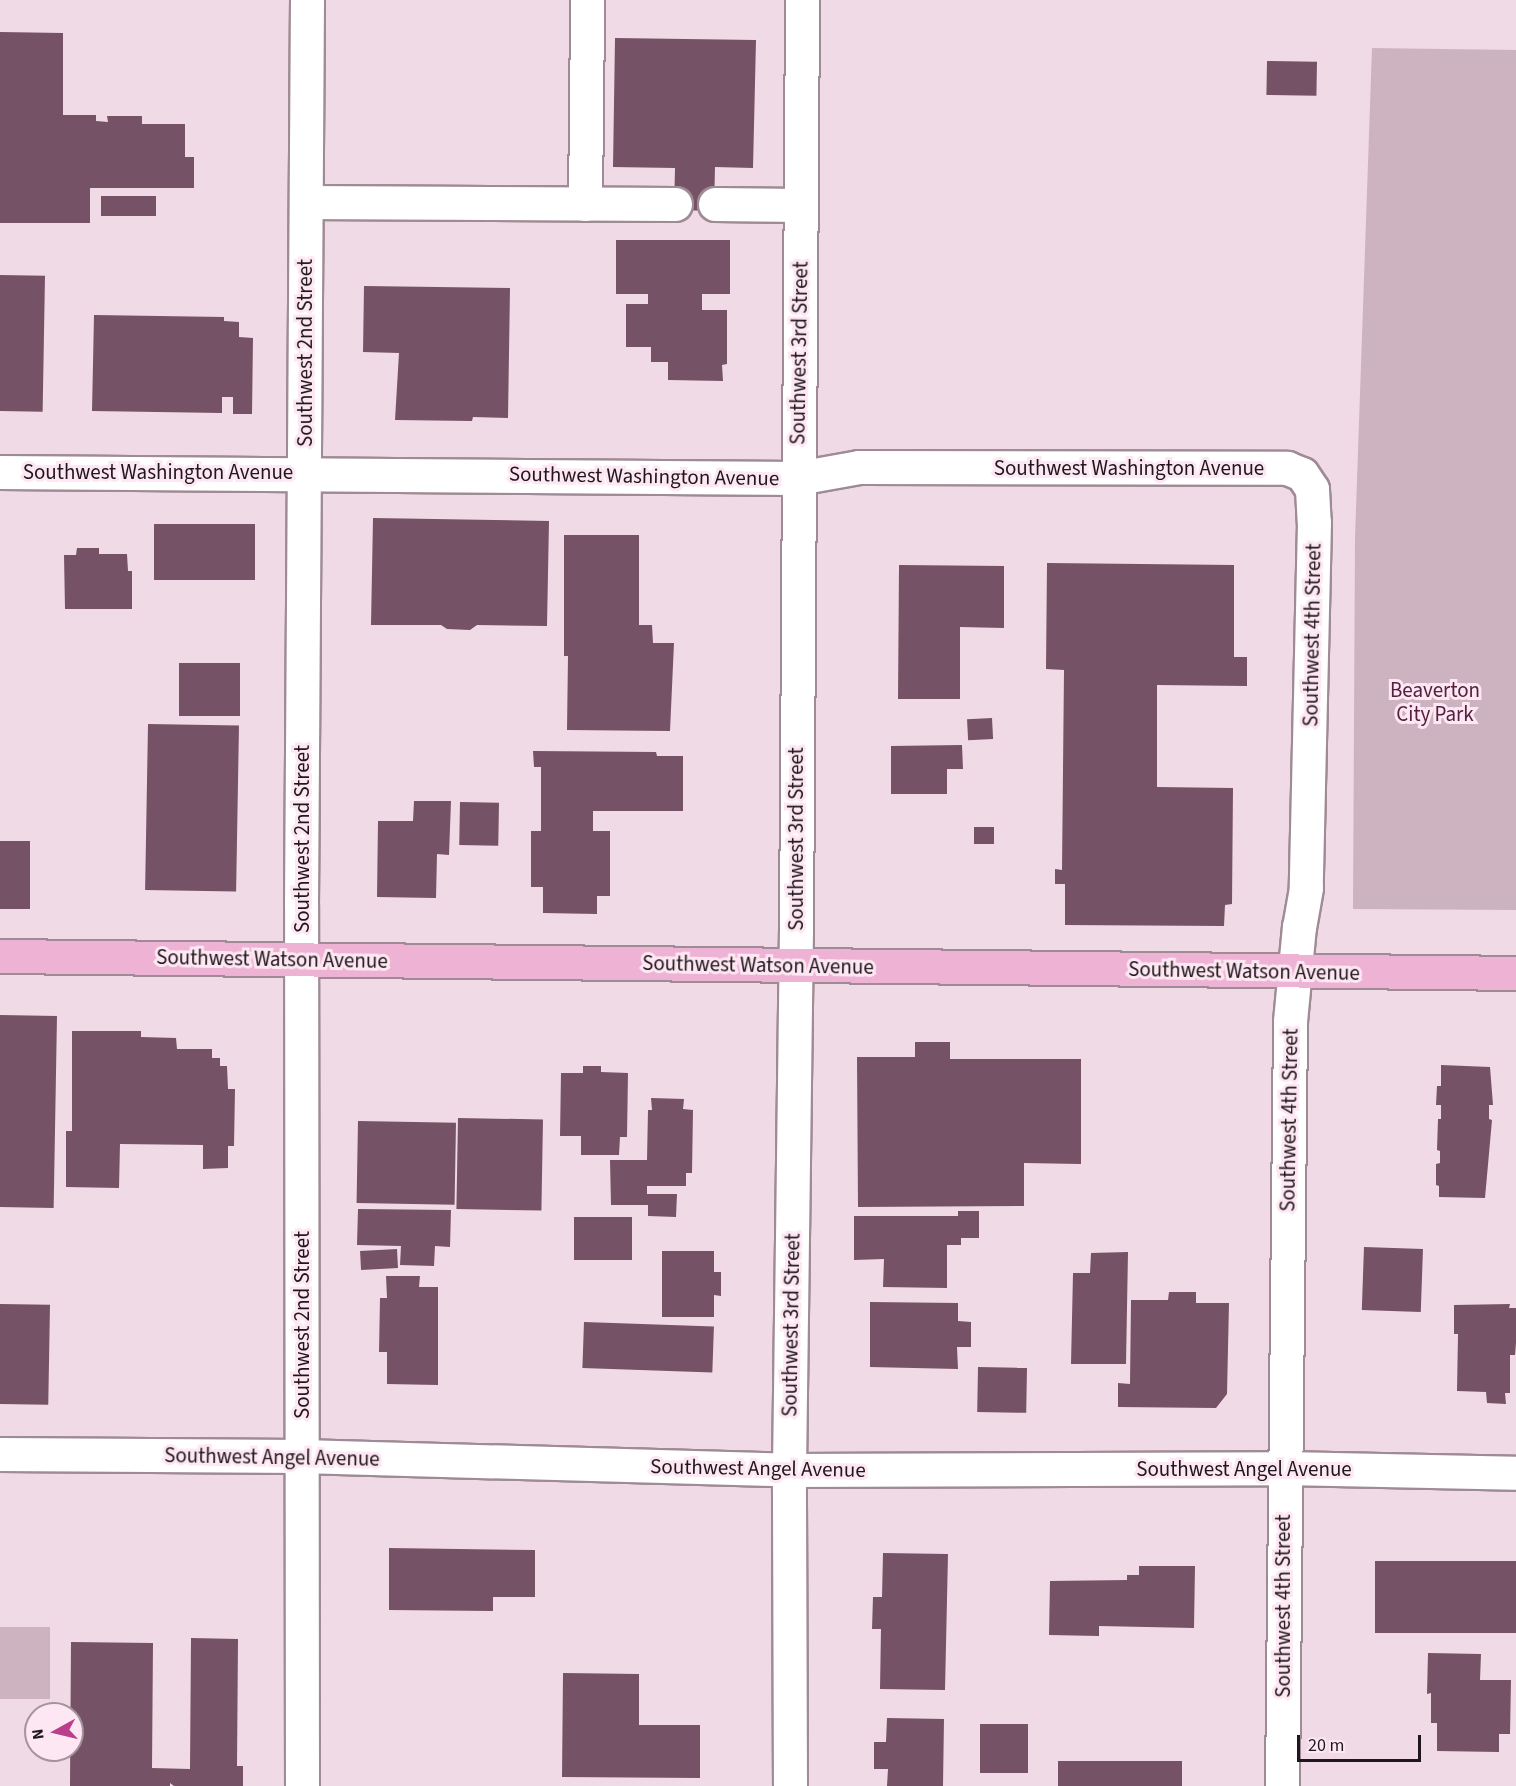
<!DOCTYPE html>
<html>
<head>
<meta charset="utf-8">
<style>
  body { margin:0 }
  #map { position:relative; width:1516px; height:1786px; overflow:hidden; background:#f0dae5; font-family:"Source Sans 3",sans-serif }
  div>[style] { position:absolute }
  .green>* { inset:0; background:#cdb3c0; transform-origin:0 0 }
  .building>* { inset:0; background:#755265; transform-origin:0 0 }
  .roads { filter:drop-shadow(2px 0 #9f8b95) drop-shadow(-2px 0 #9f8b95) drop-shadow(0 2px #9f8b95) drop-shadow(0 -2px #9f8b95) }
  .minor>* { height:33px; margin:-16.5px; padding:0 16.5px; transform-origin:16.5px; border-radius:16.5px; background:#fff }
  .major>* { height:33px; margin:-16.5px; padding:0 16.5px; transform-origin:16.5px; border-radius:16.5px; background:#eeb2d4 }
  span { translate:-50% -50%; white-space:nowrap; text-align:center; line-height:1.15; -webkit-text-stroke:6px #fde7f2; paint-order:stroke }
  .street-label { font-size:21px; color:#1f171b }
  .park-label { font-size:21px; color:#53203f }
  .north { position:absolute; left:24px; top:1702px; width:60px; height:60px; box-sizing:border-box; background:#fde7f2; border:2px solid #a4949c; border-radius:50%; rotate:262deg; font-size:16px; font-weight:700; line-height:24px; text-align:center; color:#1f171b }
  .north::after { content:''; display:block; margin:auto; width:21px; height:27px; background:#bb3e8d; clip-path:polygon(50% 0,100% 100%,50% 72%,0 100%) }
  .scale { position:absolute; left:1297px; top:1735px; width:124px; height:27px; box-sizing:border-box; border:3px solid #1f171b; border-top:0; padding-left:8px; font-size:18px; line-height:21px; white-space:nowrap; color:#1f171b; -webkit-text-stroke:4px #fde7f2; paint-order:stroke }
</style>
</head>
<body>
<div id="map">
  <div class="green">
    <i style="clip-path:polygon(1372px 48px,1516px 50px,1516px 910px,1353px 909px,1355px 538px)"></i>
    <i style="left:0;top:1627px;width:50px;height:72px"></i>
  </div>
  <div class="building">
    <i style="clip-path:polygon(0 32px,63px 33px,63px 115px,96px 115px,96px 121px,108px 122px,107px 116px,142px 116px,142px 124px,185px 124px,185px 157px,194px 157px,194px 188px,90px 188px,90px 223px,0 223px)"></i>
    <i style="clip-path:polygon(615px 38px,756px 40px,753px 168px,715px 167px,714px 211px,674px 210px,675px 168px,613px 167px)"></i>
    <i style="left:1267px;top:61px;width:50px;height:34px;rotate:1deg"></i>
    <i style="left:156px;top:196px;width:20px;height:55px;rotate:90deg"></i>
    <i style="clip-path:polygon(616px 240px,730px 240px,730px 294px,702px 294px,702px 310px,727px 310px,727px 364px,722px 365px,723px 381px,668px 380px,668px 362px,651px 362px,651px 347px,626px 347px,626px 304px,648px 304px,648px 294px,616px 294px)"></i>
    <i style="left:0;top:275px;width:45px;height:136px;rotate:1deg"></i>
    <i style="clip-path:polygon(364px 286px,510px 288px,508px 418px,473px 417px,472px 421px,395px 420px,399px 353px,363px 352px)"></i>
    <i style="clip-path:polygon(94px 315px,224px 317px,224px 321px,239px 322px,239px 337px,253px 338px,252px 414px,233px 414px,233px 397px,222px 397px,222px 413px,92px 411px)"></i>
    <i style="clip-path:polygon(373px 518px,549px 521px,547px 626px,477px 625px,470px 630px,447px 629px,441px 625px,371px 625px)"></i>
    <i style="left:154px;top:524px;width:101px;height:56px"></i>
    <i style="clip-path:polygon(564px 535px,639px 535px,639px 625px,652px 625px,653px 643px,674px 643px,670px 731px,567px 730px,568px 656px,564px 656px)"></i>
    <i style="clip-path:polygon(77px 548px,99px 548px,99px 554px,127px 554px,128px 571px,132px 571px,132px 609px,65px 609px,64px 555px,76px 555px)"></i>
    <i style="clip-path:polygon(1047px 563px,1234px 565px,1234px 657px,1247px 657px,1247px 686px,1157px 685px,1157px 787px,1233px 788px,1232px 904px,1225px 905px,1224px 926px,1065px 925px,1065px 884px,1055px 884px,1055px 869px,1062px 870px,1064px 670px,1046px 669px)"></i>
    <i style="clip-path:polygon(899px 565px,1004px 566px,1004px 628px,960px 627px,960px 699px,898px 699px)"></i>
    <i style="left:179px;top:663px;width:61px;height:53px"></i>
    <i style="left:992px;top:718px;width:21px;height:25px;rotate:87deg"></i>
    <i style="left:148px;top:724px;width:91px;height:166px;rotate:1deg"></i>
    <i style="clip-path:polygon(962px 745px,963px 769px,947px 769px,947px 794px,891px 794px,891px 746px)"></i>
    <i style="clip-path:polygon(533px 751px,656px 752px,657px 756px,683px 756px,683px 811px,593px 811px,593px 831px,610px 831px,610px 896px,597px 896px,597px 914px,543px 913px,543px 887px,531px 887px,531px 831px,541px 831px,541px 767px,534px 767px)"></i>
    <i style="clip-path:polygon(414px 801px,451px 801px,449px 855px,437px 854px,436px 898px,377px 897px,378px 821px,413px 821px)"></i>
    <i style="left:460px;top:802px;width:39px;height:43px;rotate:1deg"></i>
    <i style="left:974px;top:827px;width:20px;height:17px"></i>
    <i style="left:0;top:841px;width:30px;height:68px"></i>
    <i style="left:0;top:1015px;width:57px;height:192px;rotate:1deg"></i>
    <i style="clip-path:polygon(72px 1031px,141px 1031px,141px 1037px,176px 1038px,177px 1049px,212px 1049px,212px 1058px,220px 1058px,220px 1066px,227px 1066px,228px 1089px,235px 1089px,234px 1146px,228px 1146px,228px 1168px,203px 1169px,203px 1145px,120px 1144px,119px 1188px,66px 1187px,66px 1131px,72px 1131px)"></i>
    <i style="clip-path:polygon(915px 1042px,950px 1042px,950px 1059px,1081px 1059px,1081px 1164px,1024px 1163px,1024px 1206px,858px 1207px,857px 1057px,915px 1057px)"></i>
    <i style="clip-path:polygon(1441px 1065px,1490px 1067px,1493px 1105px,1489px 1105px,1489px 1119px,1492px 1120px,1485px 1198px,1439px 1197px,1439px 1186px,1436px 1185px,1436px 1164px,1440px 1163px,1440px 1151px,1437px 1150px,1438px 1119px,1441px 1119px,1441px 1105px,1436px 1105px,1437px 1086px,1441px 1086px)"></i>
    <i style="clip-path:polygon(583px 1066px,601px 1066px,601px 1072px,628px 1073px,627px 1137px,620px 1137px,619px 1155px,581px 1155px,581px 1136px,560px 1136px,561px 1073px,583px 1073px)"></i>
    <i style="clip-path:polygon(651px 1098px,684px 1099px,683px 1109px,693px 1110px,692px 1173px,686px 1173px,686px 1186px,647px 1186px,647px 1194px,677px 1194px,676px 1217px,648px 1216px,648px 1205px,611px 1205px,610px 1160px,647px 1160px,648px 1110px,652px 1110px)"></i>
    <i style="left:458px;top:1118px;width:85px;height:91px;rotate:1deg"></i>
    <i style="left:358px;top:1121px;width:98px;height:82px;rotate:1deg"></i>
    <i style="clip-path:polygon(358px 1209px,451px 1210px,450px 1247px,435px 1246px,434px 1266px,400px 1265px,401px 1246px,357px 1245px)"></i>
    <i style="clip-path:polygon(958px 1211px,979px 1211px,979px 1238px,961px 1238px,961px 1245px,947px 1245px,947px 1288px,883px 1287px,884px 1259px,854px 1260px,854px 1216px,958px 1216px)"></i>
    <i style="left:574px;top:1217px;width:58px;height:43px"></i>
    <i style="left:1364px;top:1247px;width:59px;height:63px;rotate:2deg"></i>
    <i style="left:397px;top:1249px;width:19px;height:37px;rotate:87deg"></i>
    <i style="clip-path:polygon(662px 1251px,714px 1251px,714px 1272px,721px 1272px,721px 1296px,714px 1295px,714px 1317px,662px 1317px)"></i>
    <i style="clip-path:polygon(1128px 1252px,1126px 1364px,1071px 1364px,1073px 1273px,1090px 1273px,1091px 1253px)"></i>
    <i style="clip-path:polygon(386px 1276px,420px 1276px,419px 1287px,438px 1287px,438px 1385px,387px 1384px,387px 1352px,379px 1352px,380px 1298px,387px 1298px)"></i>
    <i style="clip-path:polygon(1169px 1292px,1196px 1292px,1196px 1303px,1229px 1303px,1227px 1394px,1216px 1408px,1118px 1407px,1118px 1383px,1130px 1384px,1131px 1300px,1168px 1300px)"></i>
    <i style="clip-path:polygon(870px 1302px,958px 1303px,958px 1321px,971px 1322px,971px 1347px,957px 1347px,958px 1369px,870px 1367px)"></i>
    <i style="left:0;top:1304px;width:50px;height:100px;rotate:1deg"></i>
    <i style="clip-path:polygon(1510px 1304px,1509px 1308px,1516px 1308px,1516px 1343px,1515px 1355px,1510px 1355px,1510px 1393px,1505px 1393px,1506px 1404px,1487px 1403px,1486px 1392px,1457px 1391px,1458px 1334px,1454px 1334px,1454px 1305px)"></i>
    <i style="left:584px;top:1322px;width:130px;height:46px;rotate:2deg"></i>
    <i style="left:978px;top:1367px;width:49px;height:45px;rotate:1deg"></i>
    <i style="clip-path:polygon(389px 1548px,535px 1550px,535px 1597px,493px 1597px,493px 1611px,389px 1610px)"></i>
    <i style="clip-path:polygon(883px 1553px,948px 1554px,945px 1690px,880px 1689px,881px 1629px,872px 1629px,873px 1597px,882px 1597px)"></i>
    <i style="left:1375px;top:1561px;width:141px;height:72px"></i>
    <i style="clip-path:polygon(1139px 1566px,1195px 1566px,1194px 1628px,1099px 1626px,1099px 1636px,1049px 1635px,1050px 1581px,1127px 1580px,1127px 1575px,1139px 1575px)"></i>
    <i style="clip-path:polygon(191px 1638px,238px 1639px,237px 1766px,243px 1766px,243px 1786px,174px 1786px,170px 1783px,170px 1786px,70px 1786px,71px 1642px,153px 1643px,152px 1768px,190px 1769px)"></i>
    <i style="clip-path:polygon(1428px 1653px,1481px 1654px,1480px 1680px,1511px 1680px,1510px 1734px,1499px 1734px,1499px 1752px,1437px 1751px,1437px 1723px,1431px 1723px,1431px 1693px,1427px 1694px)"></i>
    <i style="clip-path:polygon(563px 1673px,639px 1674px,639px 1725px,700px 1725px,700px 1778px,562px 1777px)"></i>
    <i style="clip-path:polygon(887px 1718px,944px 1719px,943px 1786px,887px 1786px,888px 1769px,874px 1769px,874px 1742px,886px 1742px)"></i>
    <i style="left:980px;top:1724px;width:48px;height:49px"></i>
    <i style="left:1058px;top:1761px;width:124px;height:25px"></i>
  </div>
  <div class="roads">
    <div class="minor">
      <i style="left:306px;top:202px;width:369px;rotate:0.3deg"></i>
      <i style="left:585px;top:204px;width:204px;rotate:-89.4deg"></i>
      <i style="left:715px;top:204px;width:85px;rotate:0.7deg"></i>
      <i style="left:0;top:472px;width:798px;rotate:0.43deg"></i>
      <i style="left:798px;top:478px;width:62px;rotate:-10.2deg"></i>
      <i style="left:859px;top:467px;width:428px;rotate:0.1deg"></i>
      <i style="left:1287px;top:468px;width:16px;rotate:22deg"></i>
      <i style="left:1302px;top:474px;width:18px;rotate:56deg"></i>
      <i style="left:1312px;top:489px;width:33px;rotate:87deg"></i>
      <i style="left:1314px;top:522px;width:366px;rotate:91.3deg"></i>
      <i style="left:1306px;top:888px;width:39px;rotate:100deg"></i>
      <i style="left:1299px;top:926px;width:96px;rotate:95.4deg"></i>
      <i style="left:1290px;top:1022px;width:764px;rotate:90.6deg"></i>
      <i style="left:0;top:1454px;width:301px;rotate:0.4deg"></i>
      <i style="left:301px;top:1456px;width:488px;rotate:1.6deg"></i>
      <i style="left:789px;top:1470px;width:496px;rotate:-0.2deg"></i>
      <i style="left:1285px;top:1468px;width:231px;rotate:1.2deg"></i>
      <i style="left:302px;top:1786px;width:882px;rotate:-90.06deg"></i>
      <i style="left:301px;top:904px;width:904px;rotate:-89.62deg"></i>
      <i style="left:790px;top:1786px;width:316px;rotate:-90.2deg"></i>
      <i style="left:789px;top:1470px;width:540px;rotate:-89.26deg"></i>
      <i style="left:796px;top:930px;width:930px;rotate:-89.63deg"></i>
    </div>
    <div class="major">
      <i style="left:0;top:956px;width:1516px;rotate:0.64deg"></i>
    </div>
  </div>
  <div class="street-label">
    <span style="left:305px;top:353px;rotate:-90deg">Southwest 2nd Street</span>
    <span style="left:799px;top:353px;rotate:-89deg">Southwest 3rd Street</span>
    <span style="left:1129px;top:468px">Southwest Washington Avenue</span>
    <span style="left:158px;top:472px">Southwest Washington Avenue</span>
    <span style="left:644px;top:476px;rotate:1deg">Southwest Washington Avenue</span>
    <span style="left:1312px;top:635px;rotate:-89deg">Southwest 4th Street</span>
    <span style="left:302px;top:839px;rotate:-90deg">Southwest 2nd Street</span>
    <span style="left:796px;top:839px;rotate:-90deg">Southwest 3rd Street</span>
    <span style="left:272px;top:959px;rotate:1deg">Southwest Watson Avenue</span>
    <span style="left:758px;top:965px;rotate:1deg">Southwest Watson Avenue</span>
    <span style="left:1244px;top:971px;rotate:1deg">Southwest Watson Avenue</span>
    <span style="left:1289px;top:1120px;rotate:-89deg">Southwest 4th Street</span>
    <span style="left:302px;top:1325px;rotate:-90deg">Southwest 2nd Street</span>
    <span style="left:791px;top:1325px;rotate:-89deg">Southwest 3rd Street</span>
    <span style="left:272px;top:1457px;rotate:1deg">Southwest Angel Avenue</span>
    <span style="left:758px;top:1468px;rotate:1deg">Southwest Angel Avenue</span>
    <span style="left:1244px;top:1469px">Southwest Angel Avenue</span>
    <span style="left:1283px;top:1606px;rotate:-90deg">Southwest 4th Street</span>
  </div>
  <div class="park-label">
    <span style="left:1435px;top:702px">Beaverton<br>City Park</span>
  </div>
  <div class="north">N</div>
  <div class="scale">20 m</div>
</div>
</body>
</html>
